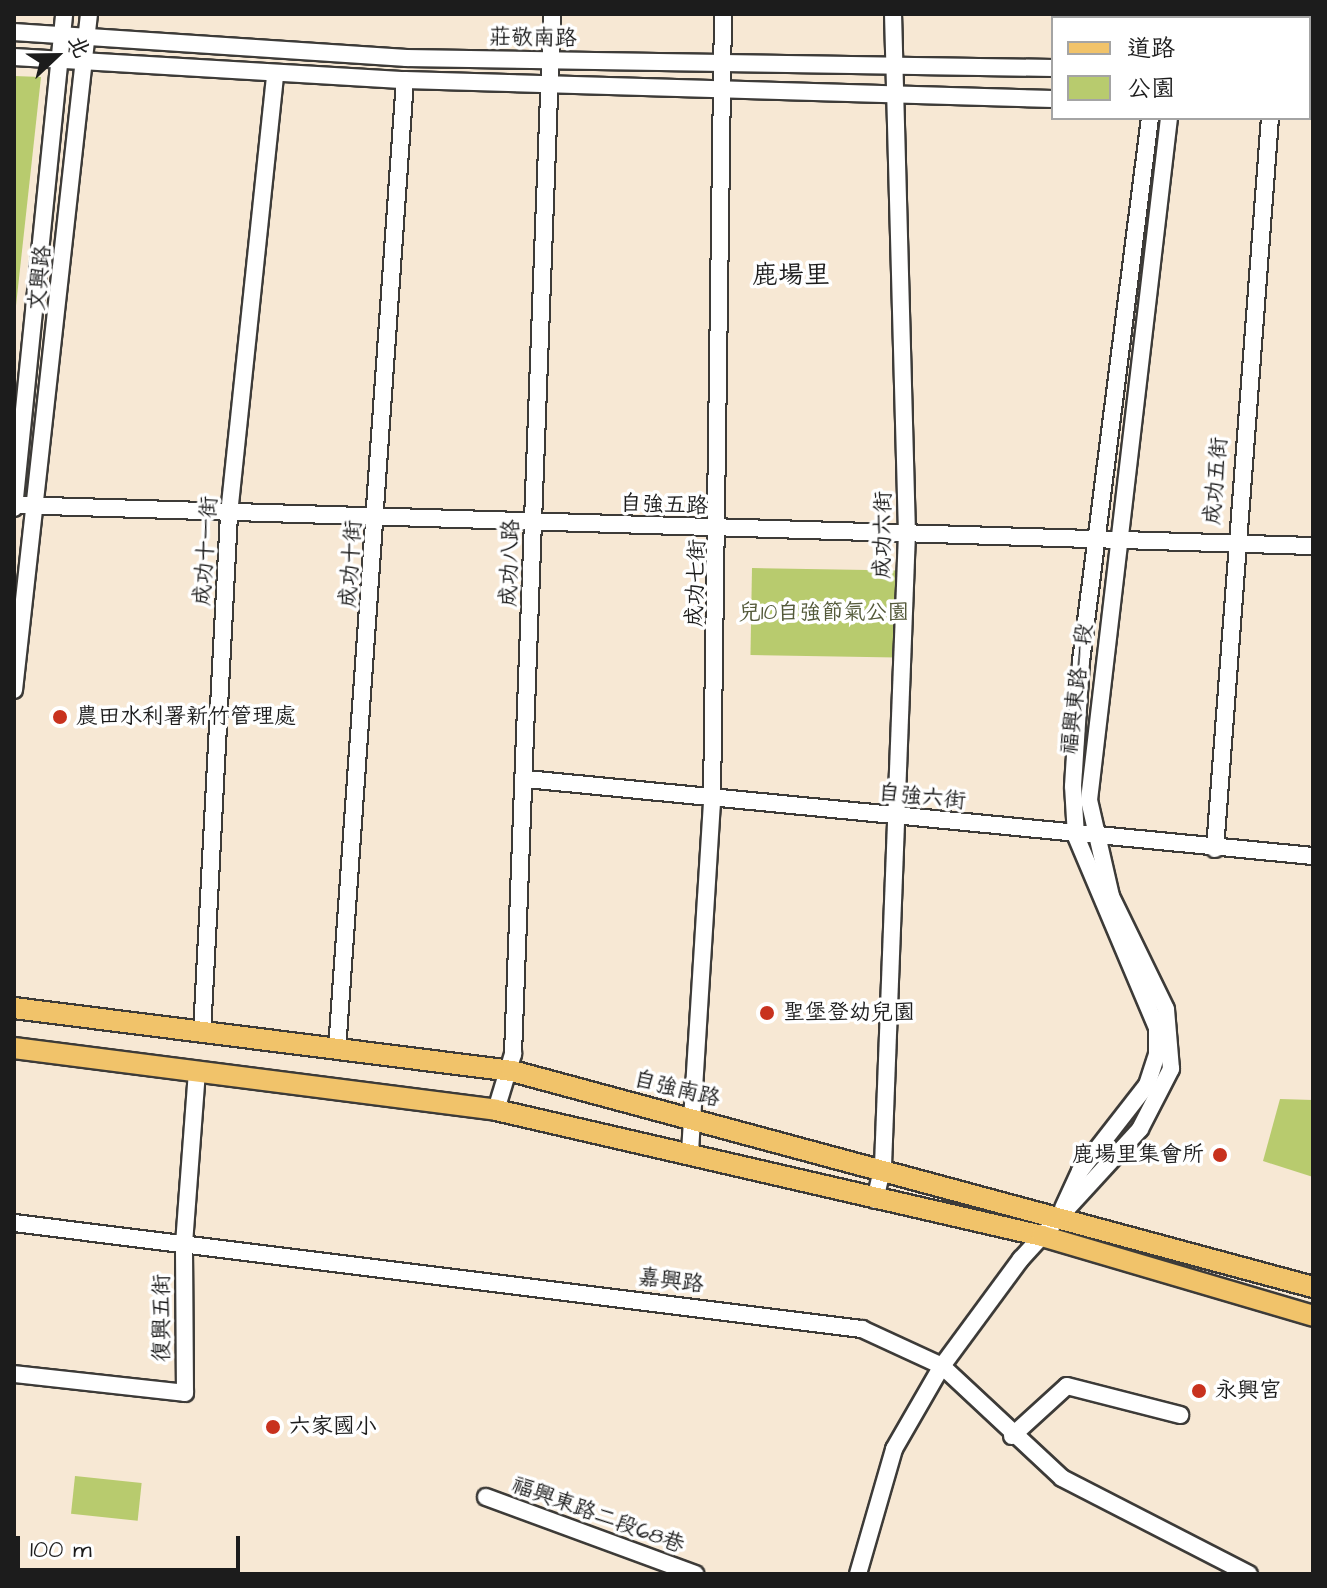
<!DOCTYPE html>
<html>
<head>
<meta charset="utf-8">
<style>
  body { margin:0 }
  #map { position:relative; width:1327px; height:1588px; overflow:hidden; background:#f7e8d4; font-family:"Architects Daughter","LXGW WenKai TC",sans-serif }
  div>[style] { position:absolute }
  .green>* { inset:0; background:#b8cb6e; transform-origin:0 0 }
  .roads { filter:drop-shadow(2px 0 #3d3b38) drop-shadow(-2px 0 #3d3b38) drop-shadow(0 2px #3d3b38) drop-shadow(0 -2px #3d3b38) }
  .minor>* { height:16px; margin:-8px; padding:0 8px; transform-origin:8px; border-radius:8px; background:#fff }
  .major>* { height:20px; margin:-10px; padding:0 10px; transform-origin:10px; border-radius:10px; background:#f1c36a }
  .dots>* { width:22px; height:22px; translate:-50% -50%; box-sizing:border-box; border:4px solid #fff; border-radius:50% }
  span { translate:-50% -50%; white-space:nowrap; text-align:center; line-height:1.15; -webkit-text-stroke:7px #fff; paint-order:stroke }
  .street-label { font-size:22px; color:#1c1c1c }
  .park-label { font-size:22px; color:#535939 }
  .poi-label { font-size:22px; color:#1c1c1c }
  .left { translate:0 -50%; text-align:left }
  .right { translate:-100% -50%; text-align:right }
  .quarter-label { font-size:26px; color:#1c1c1c }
  .frame { position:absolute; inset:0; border:16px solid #1c1c1c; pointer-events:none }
  .legend { position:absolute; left:1051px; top:16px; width:260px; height:104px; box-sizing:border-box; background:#fff; border:2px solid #a4a4a4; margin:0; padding:10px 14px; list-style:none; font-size:24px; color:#1c1c1c }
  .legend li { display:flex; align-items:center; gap:16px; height:40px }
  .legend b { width:40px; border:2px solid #a4a4a4 }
  .north { position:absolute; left:16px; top:16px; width:80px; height:80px; -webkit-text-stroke:6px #fff; paint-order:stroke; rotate:68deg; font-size:22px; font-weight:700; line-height:32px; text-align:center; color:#1c1c1c }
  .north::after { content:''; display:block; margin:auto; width:28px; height:36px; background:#1c1c1c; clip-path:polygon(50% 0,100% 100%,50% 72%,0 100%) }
  .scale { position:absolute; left:16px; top:1536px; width:224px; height:36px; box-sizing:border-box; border:4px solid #1c1c1c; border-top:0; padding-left:10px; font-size:24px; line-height:28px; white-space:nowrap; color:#1c1c1c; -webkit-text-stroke:6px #fff; paint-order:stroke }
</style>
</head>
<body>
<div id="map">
  <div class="green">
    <i style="clip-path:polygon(1165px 14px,1313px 14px,1313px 56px,1309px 18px)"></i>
    <i style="clip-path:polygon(14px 76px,41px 77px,14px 324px)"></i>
    <i style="left:752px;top:568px;width:146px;height:87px;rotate:1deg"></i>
    <i style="clip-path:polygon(1280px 1099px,1313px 1100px,1313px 1177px,1263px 1161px)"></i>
    <i style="left:75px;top:1476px;width:67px;height:38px;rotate:6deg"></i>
  </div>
  <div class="roads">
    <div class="minor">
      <i style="left:1136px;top:14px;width:4px;rotate:63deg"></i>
      <i style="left:1158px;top:14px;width:4px;rotate:76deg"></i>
      <i style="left:14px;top:32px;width:393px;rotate:3.8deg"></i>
      <i style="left:406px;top:58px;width:647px;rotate:0.89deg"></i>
      <i style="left:14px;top:57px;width:392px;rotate:3.4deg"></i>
      <i style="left:405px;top:80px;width:648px;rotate:1.68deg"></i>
      <i style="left:1309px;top:74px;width:4px"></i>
      <i style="left:1309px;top:108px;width:4px"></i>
      <i style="left:14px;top:505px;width:1300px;rotate:1.81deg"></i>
      <i style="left:14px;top:508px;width:497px;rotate:-84.2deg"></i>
      <i style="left:14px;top:690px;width:680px;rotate:-83.67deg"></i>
      <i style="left:526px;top:779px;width:791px;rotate:5.59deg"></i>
      <i style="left:1215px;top:849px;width:733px;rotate:-85.7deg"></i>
      <i style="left:202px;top:1033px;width:520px;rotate:-87.02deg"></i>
      <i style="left:229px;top:514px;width:442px;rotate:-84deg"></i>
      <i style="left:337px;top:1050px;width:972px;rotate:-85.99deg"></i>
      <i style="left:496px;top:1110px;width:59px;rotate:-73.1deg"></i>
      <i style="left:513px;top:1054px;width:1041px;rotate:-87.85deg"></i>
      <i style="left:690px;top:1152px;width:355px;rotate:-86.4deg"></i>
      <i style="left:712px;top:798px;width:784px;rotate:-89.2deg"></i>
      <i style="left:875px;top:1200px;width:35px;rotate:-77deg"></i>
      <i style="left:883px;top:1166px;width:632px;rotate:-87.83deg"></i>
      <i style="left:907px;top:534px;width:520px;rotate:-91.54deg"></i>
      <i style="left:1063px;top:1208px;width:41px;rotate:-65.3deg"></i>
      <i style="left:1080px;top:1171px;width:109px;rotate:-52.1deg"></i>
      <i style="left:1147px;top:1085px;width:33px;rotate:-72deg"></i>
      <i style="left:1157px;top:1054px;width:26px;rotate:-90deg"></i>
      <i style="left:1157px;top:1028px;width:208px;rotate:-112.9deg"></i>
      <i style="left:1076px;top:836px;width:50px;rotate:-93.4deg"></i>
      <i style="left:1073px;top:786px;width:125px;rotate:-86.3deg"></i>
      <i style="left:1081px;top:661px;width:547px;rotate:-82.76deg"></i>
      <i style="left:14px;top:1223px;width:855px;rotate:7.13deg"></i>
      <i style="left:862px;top:1329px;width:88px;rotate:24.8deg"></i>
      <i style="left:942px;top:1366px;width:164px;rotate:43deg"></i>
      <i style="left:1062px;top:1478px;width:210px;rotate:27.2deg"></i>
      <i style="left:14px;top:1374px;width:172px;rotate:6.3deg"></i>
      <i style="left:185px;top:1393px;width:149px;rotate:-90.4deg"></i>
      <i style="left:184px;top:1244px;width:172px;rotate:-85.7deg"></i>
      <i style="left:1012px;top:1436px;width:74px;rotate:-42.3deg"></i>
      <i style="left:1067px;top:1386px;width:117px;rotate:14.4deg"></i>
      <i style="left:486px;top:1497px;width:223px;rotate:20.2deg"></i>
      <i style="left:858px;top:1574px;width:130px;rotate:-73.9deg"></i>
      <i style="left:894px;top:1449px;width:96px;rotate:-60deg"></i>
      <i style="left:942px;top:1366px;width:133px;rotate:-53.6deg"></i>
      <i style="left:1021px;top:1259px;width:176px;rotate:-47.5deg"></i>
      <i style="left:1140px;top:1129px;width:68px;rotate:-62.7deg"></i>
      <i style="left:1171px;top:1069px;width:60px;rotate:-94.8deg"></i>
      <i style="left:1166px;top:1009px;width:126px;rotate:-116deg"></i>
      <i style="left:1111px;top:896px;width:98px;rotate:-102.9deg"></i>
      <i style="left:1089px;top:800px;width:687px;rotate:-83.31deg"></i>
    </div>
    <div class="major">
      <i style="left:14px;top:1008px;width:502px;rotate:7.21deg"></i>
      <i style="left:512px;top:1071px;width:830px;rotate:15.09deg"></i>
      <i style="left:14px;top:1048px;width:486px;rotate:7.3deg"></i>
      <i style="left:496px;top:1110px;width:560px;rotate:12.99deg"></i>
      <i style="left:1042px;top:1236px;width:283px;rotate:16.4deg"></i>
    </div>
  </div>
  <div class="dots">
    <i style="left:60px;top:717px;background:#c8321e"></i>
    <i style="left:767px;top:1013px;background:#c8321e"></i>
    <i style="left:1220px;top:1155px;background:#c8321e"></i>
    <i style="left:1199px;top:1391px;background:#c8321e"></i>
    <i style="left:273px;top:1427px;background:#c8321e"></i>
  </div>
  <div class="street-label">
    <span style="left:533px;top:38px;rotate:1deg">莊敬南路</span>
    <span style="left:40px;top:278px;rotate:-84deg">文興路</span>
    <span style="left:1216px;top:481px;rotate:-85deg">成功五街</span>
    <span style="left:664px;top:505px;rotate:2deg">自強五路</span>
    <span style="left:883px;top:535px;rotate:-89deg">成功六街</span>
    <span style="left:206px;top:551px;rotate:-86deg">成功十一街</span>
    <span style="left:510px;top:563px;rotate:-88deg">成功八路</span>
    <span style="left:351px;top:564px;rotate:-86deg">成功十街</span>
    <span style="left:696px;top:583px;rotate:-88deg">成功七街</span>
    <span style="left:1077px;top:689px;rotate:-83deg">福興東路一段</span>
    <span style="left:922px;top:797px;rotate:6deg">自強六街</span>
    <span style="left:677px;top:1089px;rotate:14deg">自強南路</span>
    <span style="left:671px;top:1281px;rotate:7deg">嘉興路</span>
    <span style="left:162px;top:1318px;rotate:-90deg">復興五街</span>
    <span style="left:598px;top:1515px;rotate:20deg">福興東路二段68巷</span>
  </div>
  <div class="park-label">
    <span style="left:824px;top:613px">兒10自強節氣公園</span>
  </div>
  <div class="poi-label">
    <span class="left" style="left:76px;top:717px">農田水利署新竹管理處</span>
    <span class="left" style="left:783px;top:1013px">聖堡登幼兒園</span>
    <span class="right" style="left:1204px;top:1155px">鹿場里集會所</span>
    <span class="left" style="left:1215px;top:1391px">永興宮</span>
    <span class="left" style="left:289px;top:1427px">六家國小</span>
  </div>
  <div class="quarter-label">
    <span style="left:791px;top:276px">鹿場里</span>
  </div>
  <div class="frame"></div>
  <ul class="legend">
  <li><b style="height:10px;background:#f1c36a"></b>道路</li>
  <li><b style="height:22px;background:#b8cb6e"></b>公園</li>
  </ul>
  <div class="north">北</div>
  <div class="scale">100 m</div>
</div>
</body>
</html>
